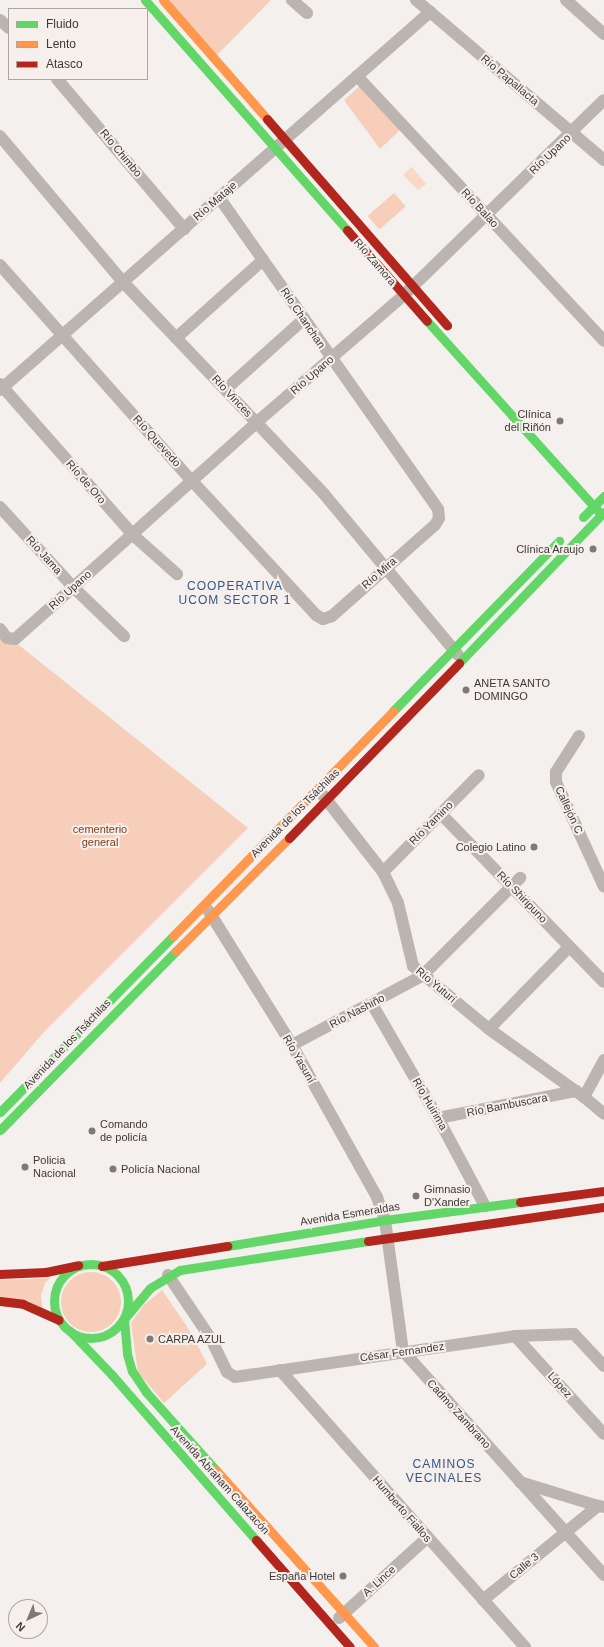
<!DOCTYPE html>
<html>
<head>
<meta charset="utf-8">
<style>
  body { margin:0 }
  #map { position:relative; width:604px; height:1647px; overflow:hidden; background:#f3f0ee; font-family:Arial,sans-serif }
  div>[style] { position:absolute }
  .green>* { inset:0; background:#f6ceb9; transform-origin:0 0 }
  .round { border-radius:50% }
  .water>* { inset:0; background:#f9d8c8 }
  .street>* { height:12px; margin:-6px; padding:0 6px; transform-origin:6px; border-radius:6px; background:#bcb4af }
  .fast>* { height:9px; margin:-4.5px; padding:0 4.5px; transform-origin:4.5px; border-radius:4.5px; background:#63d668 }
  .fast>.ring { margin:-4.5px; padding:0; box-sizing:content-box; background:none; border:9px solid #63d668; border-radius:50% }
  .slow>* { height:9px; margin:-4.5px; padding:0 4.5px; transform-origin:4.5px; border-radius:4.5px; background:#ff974d }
  .jam>* { height:9px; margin:-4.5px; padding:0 4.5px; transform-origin:4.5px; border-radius:4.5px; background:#b3261e }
  .dots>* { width:11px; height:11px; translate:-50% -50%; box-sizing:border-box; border:2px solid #f6efeb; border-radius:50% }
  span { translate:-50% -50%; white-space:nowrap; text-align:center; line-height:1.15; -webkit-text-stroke:4px #f6efeb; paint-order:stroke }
  .street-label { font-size:11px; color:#3c3937 }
  .poi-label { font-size:11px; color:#3c3937 }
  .right { translate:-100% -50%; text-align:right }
  .left { translate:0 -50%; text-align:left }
  .park-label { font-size:11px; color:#83411c }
  .neighbourhood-label { font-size:12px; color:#32588e; letter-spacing:1px }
  .legend { position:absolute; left:8px; top:8px; width:140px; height:72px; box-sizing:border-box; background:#f6efeb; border:1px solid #aca6a3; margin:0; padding:5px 7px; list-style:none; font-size:12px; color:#3c3937 }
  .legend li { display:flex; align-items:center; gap:8px; height:20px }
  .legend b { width:20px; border:1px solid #aca6a3 }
  .north { position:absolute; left:8px; top:1599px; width:40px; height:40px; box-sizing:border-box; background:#f6efeb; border:1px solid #aca6a3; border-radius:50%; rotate:224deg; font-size:11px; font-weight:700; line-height:16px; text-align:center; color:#3c3937 }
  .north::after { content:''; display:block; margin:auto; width:14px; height:18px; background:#7c7977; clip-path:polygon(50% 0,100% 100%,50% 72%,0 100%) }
</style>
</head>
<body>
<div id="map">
  <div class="green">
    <i style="clip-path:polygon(166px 0,271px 0,215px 57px)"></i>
    <i style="clip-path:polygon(362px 84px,401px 129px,380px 149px,344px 100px)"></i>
    <i style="left:394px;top:193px;width:18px;height:35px;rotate:49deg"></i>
    <i style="clip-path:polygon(0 630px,248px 828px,44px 1032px,0 1083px)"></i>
    <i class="round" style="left:61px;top:1272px;width:60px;height:60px"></i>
    <i style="clip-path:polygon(50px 1278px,45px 1283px,41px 1296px,43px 1312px,0 1297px,0 1280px)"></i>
    <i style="clip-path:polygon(162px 1290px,192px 1334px,207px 1364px,164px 1403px,138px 1372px,131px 1323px,144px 1305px)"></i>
  </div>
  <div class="water">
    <i style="clip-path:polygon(412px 167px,426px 184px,418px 190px,403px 175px)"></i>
  </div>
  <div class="street">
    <i style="left:292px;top:0;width:20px;rotate:41deg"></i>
    <i style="left:416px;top:0;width:247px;rotate:40.4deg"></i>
    <i style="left:566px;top:0;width:51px;rotate:41.8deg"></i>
    <i style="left:0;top:20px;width:12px;rotate:42deg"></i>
    <i style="left:357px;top:76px;width:362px;rotate:47deg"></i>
    <i style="left:57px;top:79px;width:197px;rotate:49.7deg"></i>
    <i style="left:0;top:136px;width:191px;rotate:49.9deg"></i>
    <i style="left:123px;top:282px;width:292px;rotate:46.5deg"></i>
    <i style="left:324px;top:494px;width:209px;rotate:50.2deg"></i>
    <i style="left:0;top:265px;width:290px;rotate:48.4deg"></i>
    <i style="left:193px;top:482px;width:181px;rotate:47.2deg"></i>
    <i style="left:316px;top:615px;width:8px;rotate:30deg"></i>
    <i style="left:323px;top:619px;width:9px;rotate:-18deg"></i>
    <i style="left:332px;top:616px;width:137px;rotate:-41.5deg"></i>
    <i style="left:435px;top:525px;width:8px;rotate:-60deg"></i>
    <i style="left:439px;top:518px;width:9px;rotate:-96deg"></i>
    <i style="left:438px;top:509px;width:381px;rotate:-125.1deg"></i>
    <i style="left:176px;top:338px;width:117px;rotate:-41.9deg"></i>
    <i style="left:0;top:384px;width:201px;rotate:48.6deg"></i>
    <i style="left:133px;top:535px;width:59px;rotate:41.6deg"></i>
    <i style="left:226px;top:389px;width:105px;rotate:-41.9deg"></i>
    <i style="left:0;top:390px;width:573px;rotate:-41.32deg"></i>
    <i style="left:0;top:507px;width:108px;rotate:47.6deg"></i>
    <i style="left:73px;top:587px;width:71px;rotate:43.9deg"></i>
    <i style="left:0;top:629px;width:11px;rotate:52deg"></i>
    <i style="left:7px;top:638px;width:8px;rotate:7deg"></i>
    <i style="left:15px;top:639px;width:47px;rotate:-41.5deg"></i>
    <i style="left:50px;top:608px;width:278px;rotate:-41.9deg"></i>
    <i style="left:257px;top:422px;width:194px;rotate:-40.8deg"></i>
    <i style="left:404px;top:295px;width:279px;rotate:-44.3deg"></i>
    <i style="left:579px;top:736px;width:43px;rotate:122.6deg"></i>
    <i style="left:556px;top:772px;width:10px;rotate:90deg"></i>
    <i style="left:556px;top:782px;width:115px;rotate:65.4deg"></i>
    <i style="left:322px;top:794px;width:99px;rotate:52deg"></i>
    <i style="left:383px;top:872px;width:34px;rotate:64deg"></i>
    <i style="left:398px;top:903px;width:65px;rotate:76.6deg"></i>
    <i style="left:413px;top:966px;width:99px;rotate:39.7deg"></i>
    <i style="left:489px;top:1029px;width:117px;rotate:35.6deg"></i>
    <i style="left:584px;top:1097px;width:26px;rotate:40deg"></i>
    <i style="left:440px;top:813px;width:235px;rotate:45.9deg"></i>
    <i style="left:383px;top:872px;width:136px;rotate:-45.3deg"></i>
    <i style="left:208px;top:910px;width:159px;rotate:58.1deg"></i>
    <i style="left:292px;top:1045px;width:174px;rotate:60.8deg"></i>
    <i style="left:377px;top:1197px;width:24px;rotate:71deg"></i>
    <i style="left:385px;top:1220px;width:132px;rotate:82.2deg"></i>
    <i style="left:403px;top:1351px;width:301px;rotate:48.1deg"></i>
    <i style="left:372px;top:1004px;width:132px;rotate:59.9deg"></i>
    <i style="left:438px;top:1118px;width:100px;rotate:61.9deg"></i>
    <i style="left:489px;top:1029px;width:115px;rotate:-45.7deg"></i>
    <i style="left:292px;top:1045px;width:147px;rotate:-28deg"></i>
    <i style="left:422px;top:976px;width:139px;rotate:-45deg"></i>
    <i style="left:584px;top:1097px;width:42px;rotate:-61.6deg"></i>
    <i style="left:438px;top:1118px;width:141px;rotate:-11.1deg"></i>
    <i style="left:168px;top:1275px;width:77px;rotate:56.1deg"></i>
    <i style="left:211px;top:1339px;width:37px;rotate:64deg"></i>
    <i style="left:227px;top:1372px;width:9px;rotate:32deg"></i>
    <i style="left:235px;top:1377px;width:283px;rotate:-8.3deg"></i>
    <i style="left:515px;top:1336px;width:59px;rotate:-1.9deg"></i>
    <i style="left:574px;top:1334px;width:44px;rotate:46.8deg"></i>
    <i style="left:515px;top:1336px;width:132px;rotate:47.8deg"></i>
    <i style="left:280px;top:1370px;width:370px;rotate:48.5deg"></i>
    <i style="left:520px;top:1482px;width:82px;rotate:17.1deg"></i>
    <i style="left:483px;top:1600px;width:149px;rotate:-39.3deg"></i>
    <i style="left:598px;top:1506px;width:6px;rotate:9deg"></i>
    <i style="left:339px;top:1618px;width:119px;rotate:-42.3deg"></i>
  </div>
  <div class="fast">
    <i style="left:145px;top:0;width:306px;rotate:48.7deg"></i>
    <i style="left:427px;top:321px;width:260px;rotate:48deg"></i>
    <i style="left:583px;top:517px;width:30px;rotate:-45deg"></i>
    <i style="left:459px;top:663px;width:209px;rotate:-46.2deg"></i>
    <i style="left:393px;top:711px;width:238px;rotate:-45.7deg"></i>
    <i style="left:0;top:1112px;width:247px;rotate:-45.5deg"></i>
    <i style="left:0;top:1130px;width:251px;rotate:-45.5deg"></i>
    <i style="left:227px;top:1246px;width:160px;rotate:-9.3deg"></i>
    <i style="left:385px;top:1220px;width:136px;rotate:-7.6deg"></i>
    <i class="ring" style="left:54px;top:1264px;width:65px;height:65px"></i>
    <i style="left:124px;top:1319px;width:35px;rotate:85deg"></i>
    <i style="left:127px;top:1354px;width:18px;rotate:74deg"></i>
    <i style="left:132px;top:1371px;width:25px;rotate:56deg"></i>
    <i style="left:146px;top:1392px;width:105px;rotate:48.1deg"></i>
    <i style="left:124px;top:1319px;width:40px;rotate:-50deg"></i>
    <i style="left:150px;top:1288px;width:35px;rotate:-31deg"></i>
    <i style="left:180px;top:1270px;width:190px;rotate:-8.8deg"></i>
    <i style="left:70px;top:1331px;width:61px;rotate:46.3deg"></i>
    <i style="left:112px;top:1375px;width:219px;rotate:48.9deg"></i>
  </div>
  <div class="slow">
    <i style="left:163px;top:0;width:158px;rotate:48.8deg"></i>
    <i style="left:173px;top:936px;width:315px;rotate:-45.6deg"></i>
    <i style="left:176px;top:951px;width:160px;rotate:-45deg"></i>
    <i style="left:216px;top:1470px;width:237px;rotate:48.2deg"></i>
  </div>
  <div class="jam">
    <i style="left:267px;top:119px;width:274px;rotate:48.9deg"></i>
    <i style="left:347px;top:230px;width:121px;rotate:48.7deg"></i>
    <i style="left:289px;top:838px;width:244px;rotate:-45.8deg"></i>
    <i style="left:520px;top:1202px;width:85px;rotate:-7.5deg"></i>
    <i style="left:368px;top:1241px;width:238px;rotate:-8.2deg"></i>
    <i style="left:102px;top:1266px;width:127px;rotate:-9.1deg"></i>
    <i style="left:0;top:1274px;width:46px;rotate:-2.5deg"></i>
    <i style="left:46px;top:1272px;width:33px;rotate:-12deg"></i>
    <i style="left:0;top:1301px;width:23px;rotate:7deg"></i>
    <i style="left:23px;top:1304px;width:39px;rotate:24deg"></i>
    <i style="left:256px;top:1540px;width:142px;rotate:48.7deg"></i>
  </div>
  <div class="dots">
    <i style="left:560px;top:421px;background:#7c7977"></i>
    <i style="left:593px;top:549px;background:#7c7977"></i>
    <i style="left:466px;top:690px;background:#7c7977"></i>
    <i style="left:534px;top:847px;background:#7c7977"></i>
    <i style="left:92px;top:1131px;background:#7c7977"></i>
    <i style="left:25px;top:1167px;background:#7c7977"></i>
    <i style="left:113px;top:1169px;background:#7c7977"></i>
    <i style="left:416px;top:1196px;background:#7c7977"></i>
    <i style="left:150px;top:1339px;background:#7c7977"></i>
    <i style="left:343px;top:1576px;background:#7c7977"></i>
  </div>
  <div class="street-label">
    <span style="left:510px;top:80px;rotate:40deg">Río Papallacta</span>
    <span style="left:121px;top:153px;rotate:50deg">Río Chimbo</span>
    <span style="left:550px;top:154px;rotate:-44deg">Río Upano</span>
    <span style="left:215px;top:201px;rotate:-41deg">Río Mataje</span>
    <span style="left:480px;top:208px;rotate:47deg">Río Balao</span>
    <span style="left:375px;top:262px;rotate:49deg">Río Zamora</span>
    <span style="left:303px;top:318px;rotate:56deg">Río Chanchan</span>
    <span style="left:312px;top:375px;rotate:-41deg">Río Upano</span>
    <span style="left:232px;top:396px;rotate:47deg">Río Vinces</span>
    <span style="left:157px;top:441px;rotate:48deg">Río Quevedo</span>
    <span style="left:86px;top:482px;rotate:49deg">Río de Oro</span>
    <span style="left:44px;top:555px;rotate:48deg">Río Jama</span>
    <span style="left:379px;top:573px;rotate:-41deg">Río Mira</span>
    <span style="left:70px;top:590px;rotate:-42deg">Río Upano</span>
    <span style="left:569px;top:810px;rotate:65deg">Callejón C</span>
    <span style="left:295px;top:813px;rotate:-45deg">Avenida de los Tsáchilas</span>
    <span style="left:431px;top:823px;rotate:-45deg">Río Yamino</span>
    <span style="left:522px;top:897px;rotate:46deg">Río Shiripuno</span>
    <span style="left:436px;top:985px;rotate:40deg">Río Yuturí</span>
    <span style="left:357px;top:1011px;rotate:-28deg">Río Nashiño</span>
    <span style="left:67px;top:1044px;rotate:-46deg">Avenida de los Tsáchilas</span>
    <span style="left:299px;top:1059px;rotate:60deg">Río Yasuní</span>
    <span style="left:430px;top:1104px;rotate:60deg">Río Huirima</span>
    <span style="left:507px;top:1105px;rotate:-11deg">Río Bambuscara</span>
    <span style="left:350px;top:1214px;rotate:-9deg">Avenida Esmeraldas</span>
    <span style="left:402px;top:1352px;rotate:-8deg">César Fernandez</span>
    <span style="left:560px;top:1385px;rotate:48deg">López</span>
    <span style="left:459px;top:1414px;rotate:48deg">Cadmo Zambrano</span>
    <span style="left:220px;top:1480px;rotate:48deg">Avenida Abraham Calazacón</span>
    <span style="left:402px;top:1509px;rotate:49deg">Humberto Fiallos</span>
    <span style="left:524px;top:1566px;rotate:-40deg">Calle 3</span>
    <span style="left:379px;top:1581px;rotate:-42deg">A. Lince</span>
  </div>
  <div class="poi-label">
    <span class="right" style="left:551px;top:421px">Clínica<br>del Riñón</span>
    <span class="right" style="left:584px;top:549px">Clínica Araujo</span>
    <span class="left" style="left:474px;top:690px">ANETA SANTO<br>DOMINGO</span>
    <span class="right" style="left:526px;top:847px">Colegio Latino</span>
    <span class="left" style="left:100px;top:1131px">Comando<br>de policía</span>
    <span class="left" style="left:33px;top:1167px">Policia<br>Nacional</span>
    <span class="left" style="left:121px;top:1169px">Policía Nacional</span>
    <span class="left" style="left:424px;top:1196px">Gimnasio<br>D'Xander</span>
    <span class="left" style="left:158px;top:1339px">CARPA AZUL</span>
    <span class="right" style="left:335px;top:1576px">España Hotel</span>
  </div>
  <div class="park-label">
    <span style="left:100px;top:836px">cementerio<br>general</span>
  </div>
  <div class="neighbourhood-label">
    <span style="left:235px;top:594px">COOPERATIVA<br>UCOM SECTOR 1</span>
    <span style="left:444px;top:1472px">CAMINOS<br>VECINALES</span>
  </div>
  <ul class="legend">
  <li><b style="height:5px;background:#63d668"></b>Fluido</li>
  <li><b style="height:5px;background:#ff974d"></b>Lento</li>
  <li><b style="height:5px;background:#b3261e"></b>Atasco</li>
  </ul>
  <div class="north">N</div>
</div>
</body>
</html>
